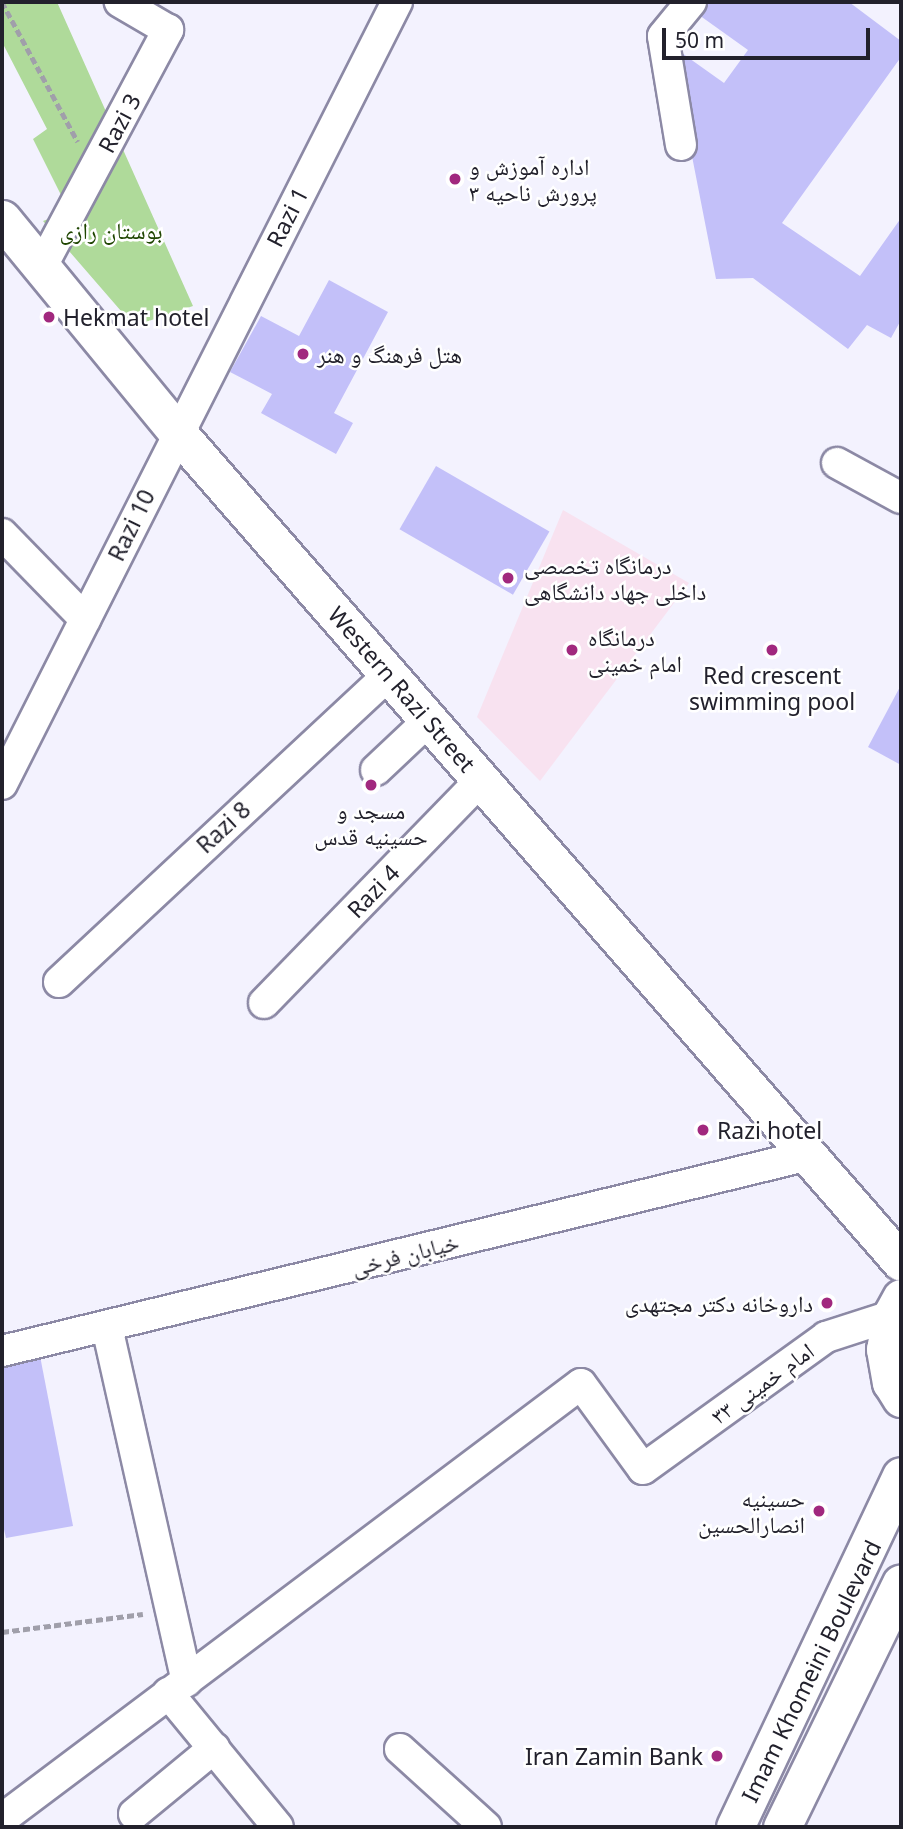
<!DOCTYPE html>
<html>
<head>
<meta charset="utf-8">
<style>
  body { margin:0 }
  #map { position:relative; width:903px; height:1829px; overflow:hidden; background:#f3f2fe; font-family:"Noto Sans","Noto Naskh Arabic",sans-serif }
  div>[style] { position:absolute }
  .medical>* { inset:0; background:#f8e2f0 }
  .green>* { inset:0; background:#afda9a }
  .building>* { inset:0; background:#c3c0f9; transform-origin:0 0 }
  .path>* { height:4.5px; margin-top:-2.25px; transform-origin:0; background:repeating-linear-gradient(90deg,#a09faa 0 7px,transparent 0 10.5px) }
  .roads { filter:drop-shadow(2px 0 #8c89a5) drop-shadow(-2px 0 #8c89a5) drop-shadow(0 2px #8c89a5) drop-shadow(0 -2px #8c89a5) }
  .minor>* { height:30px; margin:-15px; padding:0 15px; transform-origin:15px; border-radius:15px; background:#fff }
  .major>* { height:37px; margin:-18.5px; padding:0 18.5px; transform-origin:18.5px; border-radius:18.5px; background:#fff }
  .dots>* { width:19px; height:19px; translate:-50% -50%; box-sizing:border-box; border:4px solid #fff; border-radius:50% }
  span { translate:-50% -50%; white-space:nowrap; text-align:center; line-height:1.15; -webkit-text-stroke:5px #fff; paint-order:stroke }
  .street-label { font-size:23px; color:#22212c }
  .poi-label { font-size:23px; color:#22212c }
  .left { translate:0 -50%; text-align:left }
  .right { translate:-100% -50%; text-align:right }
  .park-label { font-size:23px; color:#1e4500 }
  .frame { position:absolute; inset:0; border:4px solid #22212c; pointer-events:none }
  .scale { position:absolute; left:662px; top:28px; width:208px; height:32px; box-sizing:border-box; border:4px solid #22212c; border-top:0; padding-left:9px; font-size:21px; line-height:24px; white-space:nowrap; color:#22212c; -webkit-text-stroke:5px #fff; paint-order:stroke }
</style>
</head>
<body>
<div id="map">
  <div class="medical">
    <i style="clip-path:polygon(563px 510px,689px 583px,540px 781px,477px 717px)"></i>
  </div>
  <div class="green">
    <i style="clip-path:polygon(2px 2px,57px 2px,193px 306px,134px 326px,43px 221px,69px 211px,33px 139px,47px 129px,2px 42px)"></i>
  </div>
  <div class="building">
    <i style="clip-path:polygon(710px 2px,849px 2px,901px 41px,901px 57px,782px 223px,860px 276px,901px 218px,901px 320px,891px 338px,867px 325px,848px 349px,753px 278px,716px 279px,672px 54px,679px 51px,724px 83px,748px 50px,699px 15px)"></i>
    <i style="clip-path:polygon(329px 280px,388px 312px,334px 413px,353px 423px,336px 454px,261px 413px,272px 394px,230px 372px,261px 316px,299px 336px)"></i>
    <i style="left:436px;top:466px;width:131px;height:73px;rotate:30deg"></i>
    <i style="clip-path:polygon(901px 685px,901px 765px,868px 747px)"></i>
    <i style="clip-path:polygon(40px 1356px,73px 1526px,6px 1538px,2px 1521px,2px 1364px)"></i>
  </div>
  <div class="path">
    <i style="left:2px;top:2px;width:159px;rotate:61.5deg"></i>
    <i style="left:2px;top:1632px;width:142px;rotate:-7.3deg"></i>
  </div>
  <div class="roads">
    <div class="minor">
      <i style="left:681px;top:145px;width:110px;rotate:-99.4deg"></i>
      <i style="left:663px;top:36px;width:44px;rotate:-50.5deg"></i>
      <i style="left:42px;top:266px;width:268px;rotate:-61.9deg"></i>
      <i style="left:168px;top:30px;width:56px;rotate:-149.7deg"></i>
      <i style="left:837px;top:463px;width:73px;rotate:28.7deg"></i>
      <i style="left:2px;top:534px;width:119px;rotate:45.7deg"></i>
      <i style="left:376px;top:770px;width:73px;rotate:-43.3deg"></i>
      <i style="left:2px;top:784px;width:876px;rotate:-63.2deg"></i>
      <i style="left:59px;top:982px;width:451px;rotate:-43deg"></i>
      <i style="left:264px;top:1003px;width:311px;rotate:-45.8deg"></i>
      <i style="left:107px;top:1327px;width:363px;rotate:77.3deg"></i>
      <i style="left:2px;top:1351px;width:830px;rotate:-13.65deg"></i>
      <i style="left:168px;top:1693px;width:173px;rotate:50.6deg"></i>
      <i style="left:400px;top:1749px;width:116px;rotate:42.2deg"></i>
      <i style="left:134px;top:1814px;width:104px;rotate:-39.5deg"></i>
      <i style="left:2px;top:1819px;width:724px;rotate:-36.92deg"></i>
      <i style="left:581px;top:1384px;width:105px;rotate:53.9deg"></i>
      <i style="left:643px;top:1469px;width:226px;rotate:-35.8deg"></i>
      <i style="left:826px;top:1337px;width:68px;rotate:-17.9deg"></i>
    </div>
    <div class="major">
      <i style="left:2px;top:219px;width:276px;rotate:50.6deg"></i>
      <i style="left:177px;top:432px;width:1101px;rotate:48.9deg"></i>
      <i style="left:901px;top:1298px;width:21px;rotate:119deg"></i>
      <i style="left:891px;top:1316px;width:34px;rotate:100deg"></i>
      <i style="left:885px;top:1349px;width:34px;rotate:80deg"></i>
      <i style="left:891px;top:1382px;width:19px;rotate:58deg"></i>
      <i style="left:735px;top:1827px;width:388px;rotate:-64.7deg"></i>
      <i style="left:782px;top:1827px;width:271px;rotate:-64deg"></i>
    </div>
  </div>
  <div class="dots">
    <i style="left:455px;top:179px;background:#a1287e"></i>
    <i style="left:49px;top:317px;background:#a1287e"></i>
    <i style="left:303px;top:354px;background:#a1287e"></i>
    <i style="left:508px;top:578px;background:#a1287e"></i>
    <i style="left:572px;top:650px;background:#a1287e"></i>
    <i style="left:772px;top:650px;background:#a1287e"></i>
    <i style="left:371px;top:785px;background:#a1287e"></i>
    <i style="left:703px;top:1130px;background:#a1287e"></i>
    <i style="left:827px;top:1303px;background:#a1287e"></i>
    <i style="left:819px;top:1511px;background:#a1287e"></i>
    <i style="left:717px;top:1756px;background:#a1287e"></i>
  </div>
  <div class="street-label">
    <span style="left:119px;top:123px;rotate:-62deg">Razi 3</span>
    <span style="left:287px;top:217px;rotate:-63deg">Razi 1</span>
    <span style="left:131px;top:525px;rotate:-64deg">Razi 10</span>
    <span style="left:402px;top:689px;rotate:49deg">Western Razi Street</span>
    <span style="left:223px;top:827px;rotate:-43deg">Razi 8</span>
    <span style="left:373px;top:891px;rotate:-46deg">Razi 4</span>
    <span style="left:405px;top:1254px;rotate:-14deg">خیابان فرخی</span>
    <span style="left:762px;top:1383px;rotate:-36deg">امام خمینی ۳۳</span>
    <span style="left:811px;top:1671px;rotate:-64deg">Imam Khomeini Boulevard</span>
  </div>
  <div class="poi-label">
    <span class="left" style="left:469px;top:179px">اداره آموزش و<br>پرورش ناحیه ۳</span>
    <span class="left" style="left:63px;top:317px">Hekmat hotel</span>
    <span class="left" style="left:317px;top:354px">هتل فرهنگ و هنر</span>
    <span class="left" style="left:524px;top:578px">درمانگاه تخصصی<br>داخلی جهاد دانشگاهی</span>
    <span class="left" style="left:588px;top:650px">درمانگاه<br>امام خمینی</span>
    <span style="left:772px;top:688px">Red crescent<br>swimming pool</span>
    <span style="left:371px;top:823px">مسجد و<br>حسینیه قدس</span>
    <span class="left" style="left:717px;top:1130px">Razi hotel</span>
    <span class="right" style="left:813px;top:1303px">داروخانه دکتر مجتهدی</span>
    <span class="right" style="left:805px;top:1511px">حسینیه<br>انصارالحسین</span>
    <span class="right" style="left:703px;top:1756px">Iran Zamin Bank</span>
  </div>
  <div class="park-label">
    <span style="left:111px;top:230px">بوستان رازی</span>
  </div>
  <div class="frame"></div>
  <div class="scale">50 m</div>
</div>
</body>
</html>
